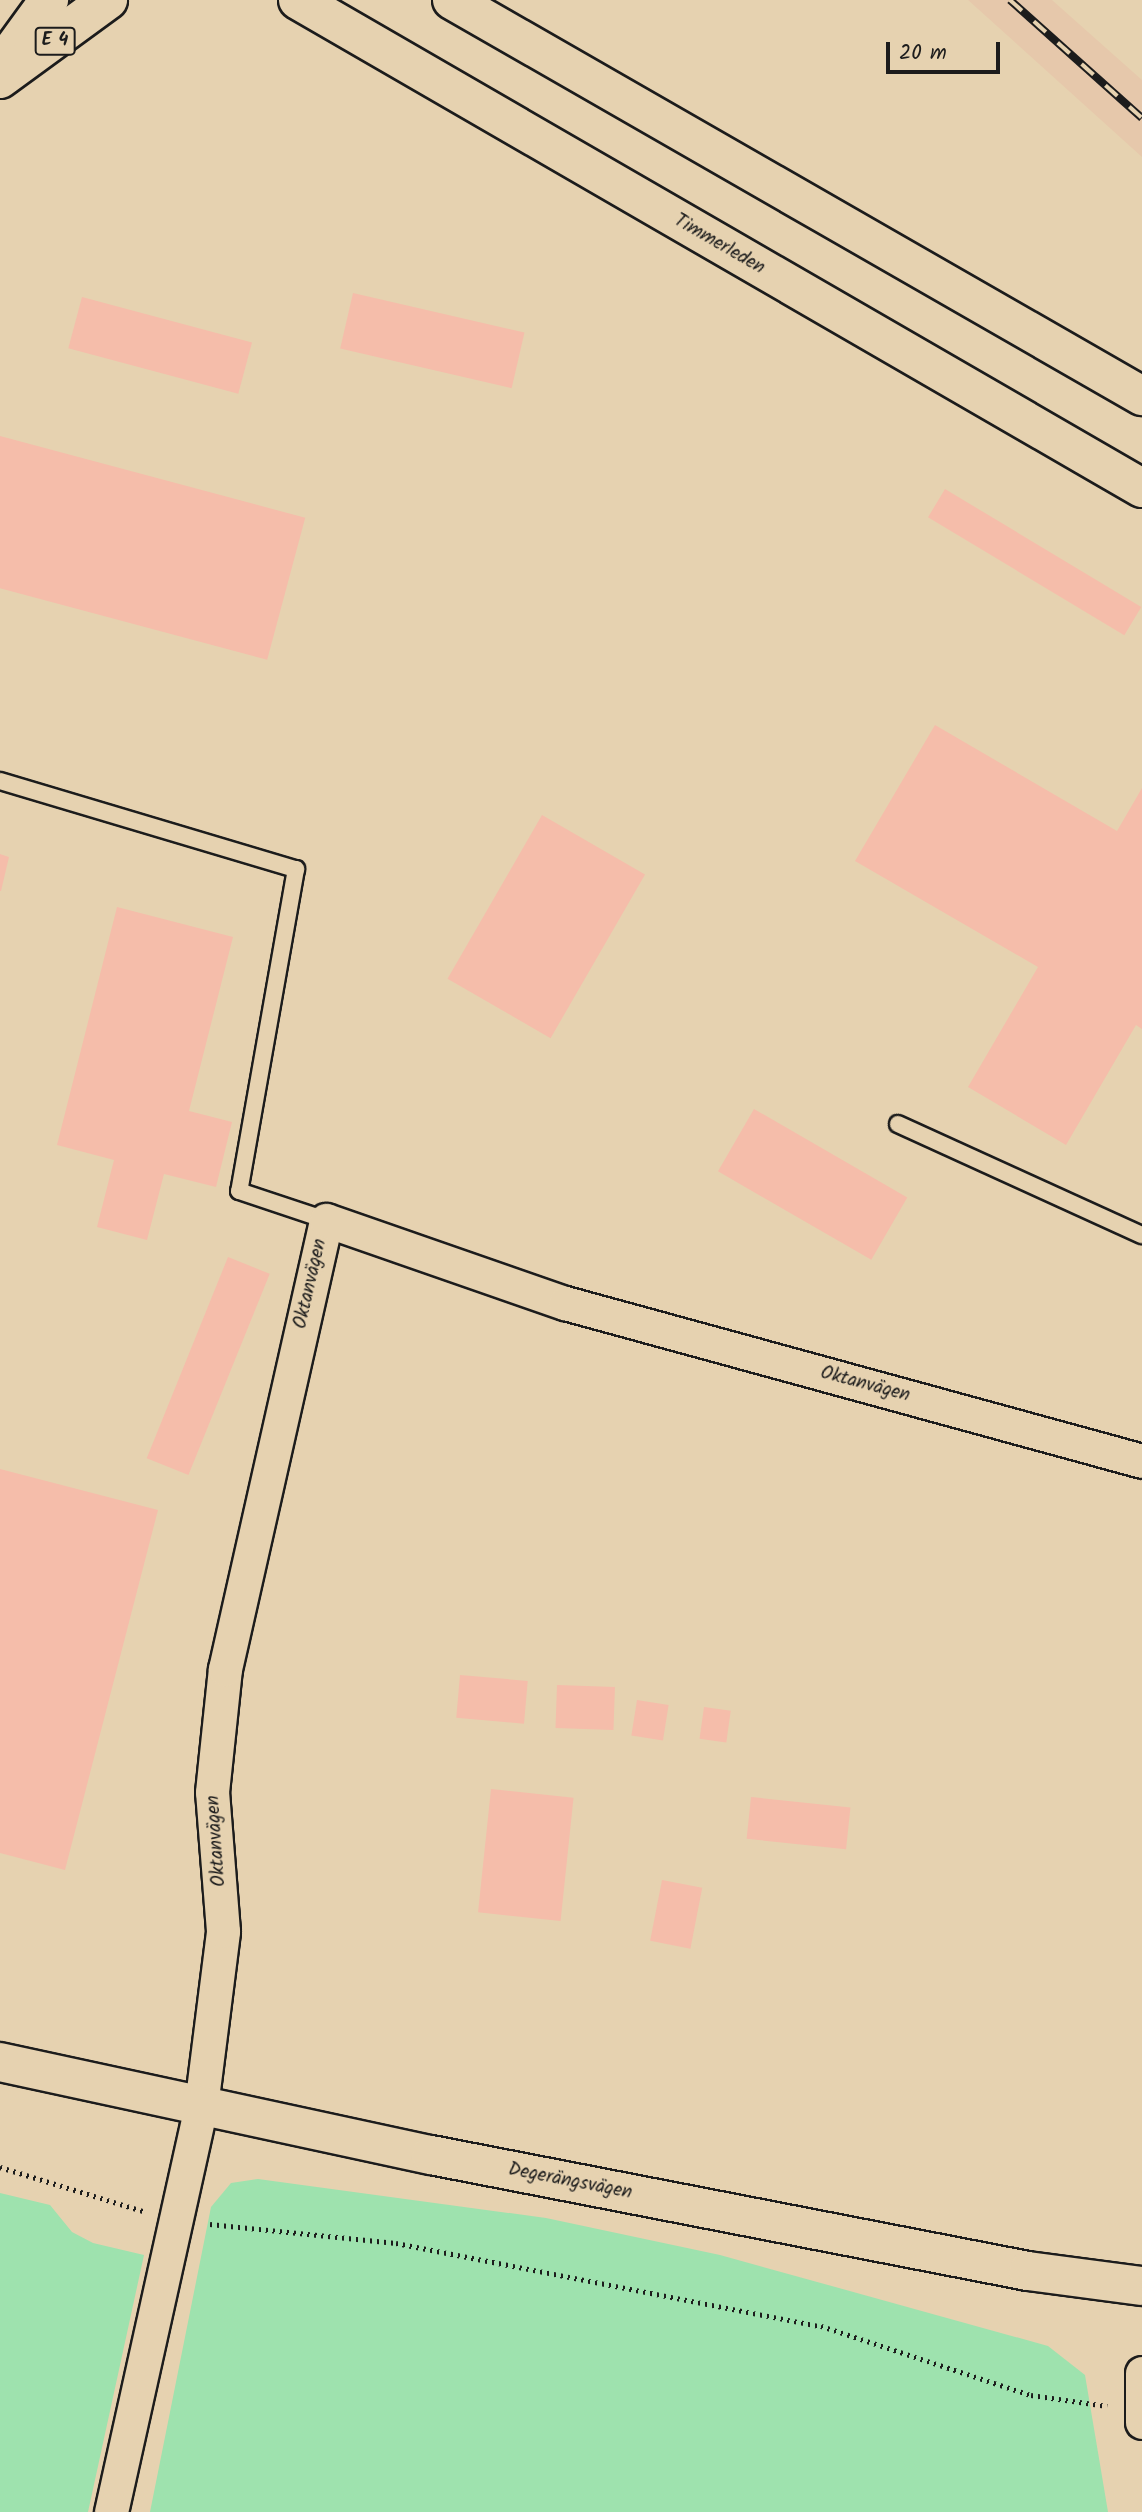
<!DOCTYPE html>
<html>
<head>
<meta charset="utf-8">
<style>
  body { margin:0 }
  #map { position:relative; width:1142px; height:2512px; overflow:hidden; background:#e6d2b0; font-family:Kalam,sans-serif }
  div>[style] { position:absolute }
  .built>* { inset:0; background:#e6c8ab }
  .green>* { inset:0; background:#9ee2ae }
  .building>* { inset:0; background:#f5bdaa; transform-origin:0 0 }
  .path>* { height:4.5px; margin-top:-2.25px; transform-origin:0; background:repeating-linear-gradient(90deg,#1c1c1c 0 2px,transparent 0 7px) }
  .roads { filter:drop-shadow(2px 0 #1c1c1c) drop-shadow(-2px 0 #1c1c1c) drop-shadow(0 2px #1c1c1c) drop-shadow(0 -2px #1c1c1c) }
  .lane>* { height:16px; margin:-8px; padding:0 8px; transform-origin:8px; border-radius:8px; background:#e6d2b0 }
  .street>* { height:33px; margin:-16.5px; padding:0 16.5px; transform-origin:16.5px; border-radius:16.5px; background:#e6d2b0 }
  .secondary>* { height:38px; margin:-19px; padding:0 19px; transform-origin:19px; border-radius:19px; background:#e6d2b0 }
  .highway>* { height:38px; margin:-19px; padding:0 19px; transform-origin:19px; border-radius:19px; background:#e6d2b0 }
  .rail>* { height:8px; margin-top:-4px; transform-origin:0; background:repeating-linear-gradient(90deg,#e6d2b0 0 16px,#1c1c1c 0 32px); box-sizing:border-box; border-block:2px solid #1c1c1c }
  span { translate:-50% -50%; white-space:nowrap; text-align:center; line-height:1.15; -webkit-text-stroke:5px #e6d2b0; paint-order:stroke }
  .shield-label span { padding:2px 5px; background:#e6d2b0; border:2px solid; border-radius:5px; -webkit-text-stroke-width:0 }
  .shield-label { font-size:18px; color:#1c1c1c; font-weight:700 }
  .street-label { font-size:19px; color:#1c1c1c }
  .scale { position:absolute; left:886px; top:42px; width:114px; height:32px; box-sizing:border-box; border:4px solid #1c1c1c; border-top:0; padding-left:9px; font-size:21px; line-height:24px; white-space:nowrap; color:#1c1c1c; -webkit-text-stroke:5px #e6d2b0; paint-order:stroke }
</style>
</head>
<body>
<div id="map">
  <div class="built">
    <i style="clip-path:polygon(968px 0,1052px 0,1142px 80px,1142px 157px)"></i>
  </div>
  <div class="green">
    <i style="clip-path:polygon(258px 2179px,546px 2218px,720px 2255px,1048px 2346px,1085px 2375px,1108px 2512px,150px 2512px,211px 2207px,231px 2183px)"></i>
    <i style="clip-path:polygon(0 2193px,50px 2205px,72px 2232px,93px 2243px,144px 2255px,88px 2512px,0 2512px)"></i>
  </div>
  <div class="building">
    <i style="left:353px;top:293px;width:176px;height:57px;rotate:13deg"></i>
    <i style="left:82px;top:297px;width:176px;height:53px;rotate:15deg"></i>
    <i style="left:0;top:436px;width:316px;height:147px;rotate:15deg"></i>
    <i style="left:945px;top:489px;width:229px;height:33px;rotate:31deg"></i>
    <i style="clip-path:polygon(935px 725px,1117px 831px,1142px 788px,1142px 1029px,1136px 1025px,1066px 1145px,968px 1087px,1038px 967px,855px 861px)"></i>
    <i style="left:542px;top:815px;width:119px;height:189px;rotate:30deg"></i>
    <i style="clip-path:polygon(0 854px,9px 857px,1px 891px,0 891px)"></i>
    <i style="clip-path:polygon(117px 907px,233px 937px,189px 1111px,232px 1122px,216px 1187px,164px 1174px,147px 1240px,97px 1227px,114px 1160px,57px 1145px)"></i>
    <i style="left:754px;top:1109px;width:177px;height:72px;rotate:30deg"></i>
    <i style="left:228px;top:1257px;width:45px;height:217px;rotate:22deg"></i>
    <i style="clip-path:polygon(0 1469px,158px 1510px,65px 1870px,0 1853px)"></i>
    <i style="left:460px;top:1675px;width:68px;height:43px;rotate:5deg"></i>
    <i style="left:557px;top:1685px;width:58px;height:43px;rotate:2deg"></i>
    <i style="left:637px;top:1700px;width:32px;height:36px;rotate:9deg"></i>
    <i style="left:704px;top:1707px;width:27px;height:32px;rotate:8deg"></i>
    <i style="left:491px;top:1789px;width:83px;height:124px;rotate:6deg"></i>
    <i style="left:751px;top:1797px;width:100px;height:42px;rotate:6deg"></i>
    <i style="left:662px;top:1880px;width:41px;height:62px;rotate:11deg"></i>
  </div>
  <div class="path">
    <i style="left:0;top:2167px;width:150px;rotate:17.1deg"></i>
    <i style="left:210px;top:2224px;width:187px;rotate:5.8deg"></i>
    <i style="left:396px;top:2243px;width:433px;rotate:11.1deg"></i>
    <i style="left:821px;top:2326px;width:221px;rotate:18.2deg"></i>
    <i style="left:1031px;top:2395px;width:77px;rotate:8.2deg"></i>
  </div>
  <div class="roads">
    <div class="lane">
      <i style="left:0;top:781px;width:309px;rotate:16.6deg"></i>
      <i style="left:296px;top:869px;width:327px;rotate:100deg"></i>
      <i style="left:239px;top:1191px;width:92px;rotate:18.4deg"></i>
      <i style="left:898px;top:1124px;width:268px;rotate:24.5deg"></i>
    </div>
    <div class="street">
      <i style="left:1142px;top:2373px;width:49px;rotate:90deg"></i>
      <i style="left:111px;top:2512px;width:416px;rotate:-77.5deg"></i>
      <i style="left:201px;top:2106px;width:176px;rotate:-82.8deg"></i>
      <i style="left:223px;top:1931px;width:139px;rotate:-94.5deg"></i>
      <i style="left:212px;top:1792px;width:124px;rotate:-84deg"></i>
      <i style="left:225px;top:1669px;width:460px;rotate:-77.3deg"></i>
      <i style="left:326px;top:1220px;width:253px;rotate:19.2deg"></i>
      <i style="left:565px;top:1303px;width:598px;rotate:15.31deg"></i>
    </div>
    <div class="secondary">
      <i style="left:298px;top:0;width:975px;rotate:30.04deg"></i>
      <i style="left:452px;top:0;width:796px;rotate:29.85deg"></i>
      <i style="left:0;top:2062px;width:441px;rotate:12.2deg"></i>
      <i style="left:431px;top:2155px;width:608px;rotate:11deg"></i>
      <i style="left:1028px;top:2271px;width:115px;rotate:7.5deg"></i>
    </div>
    <div class="highway">
      <i style="left:1px;top:66px;width:82px;rotate:-54deg"></i>
      <i style="left:0;top:79px;width:134px;rotate:-36.2deg"></i>
    </div>
  </div>
  <div class="rail">
    <i style="left:1010px;top:0;width:177px;rotate:41.8deg"></i>
  </div>
  <div class="shield-label">
    <span style="left:55px;top:41px">E 4</span>
  </div>
  <div class="street-label">
    <span style="left:719px;top:245px;rotate:30deg">Timmerleden</span>
    <span style="left:311px;top:1284px;rotate:-77deg">Oktanvägen</span>
    <span style="left:865px;top:1385px;rotate:15deg">Oktanvägen</span>
    <span style="left:217px;top:1841px;rotate:-94deg">Oktanvägen</span>
    <span style="left:570px;top:2182px;rotate:11deg">Degerängsvägen</span>
  </div>
  <div class="scale">20 m</div>
</div>
</body>
</html>
